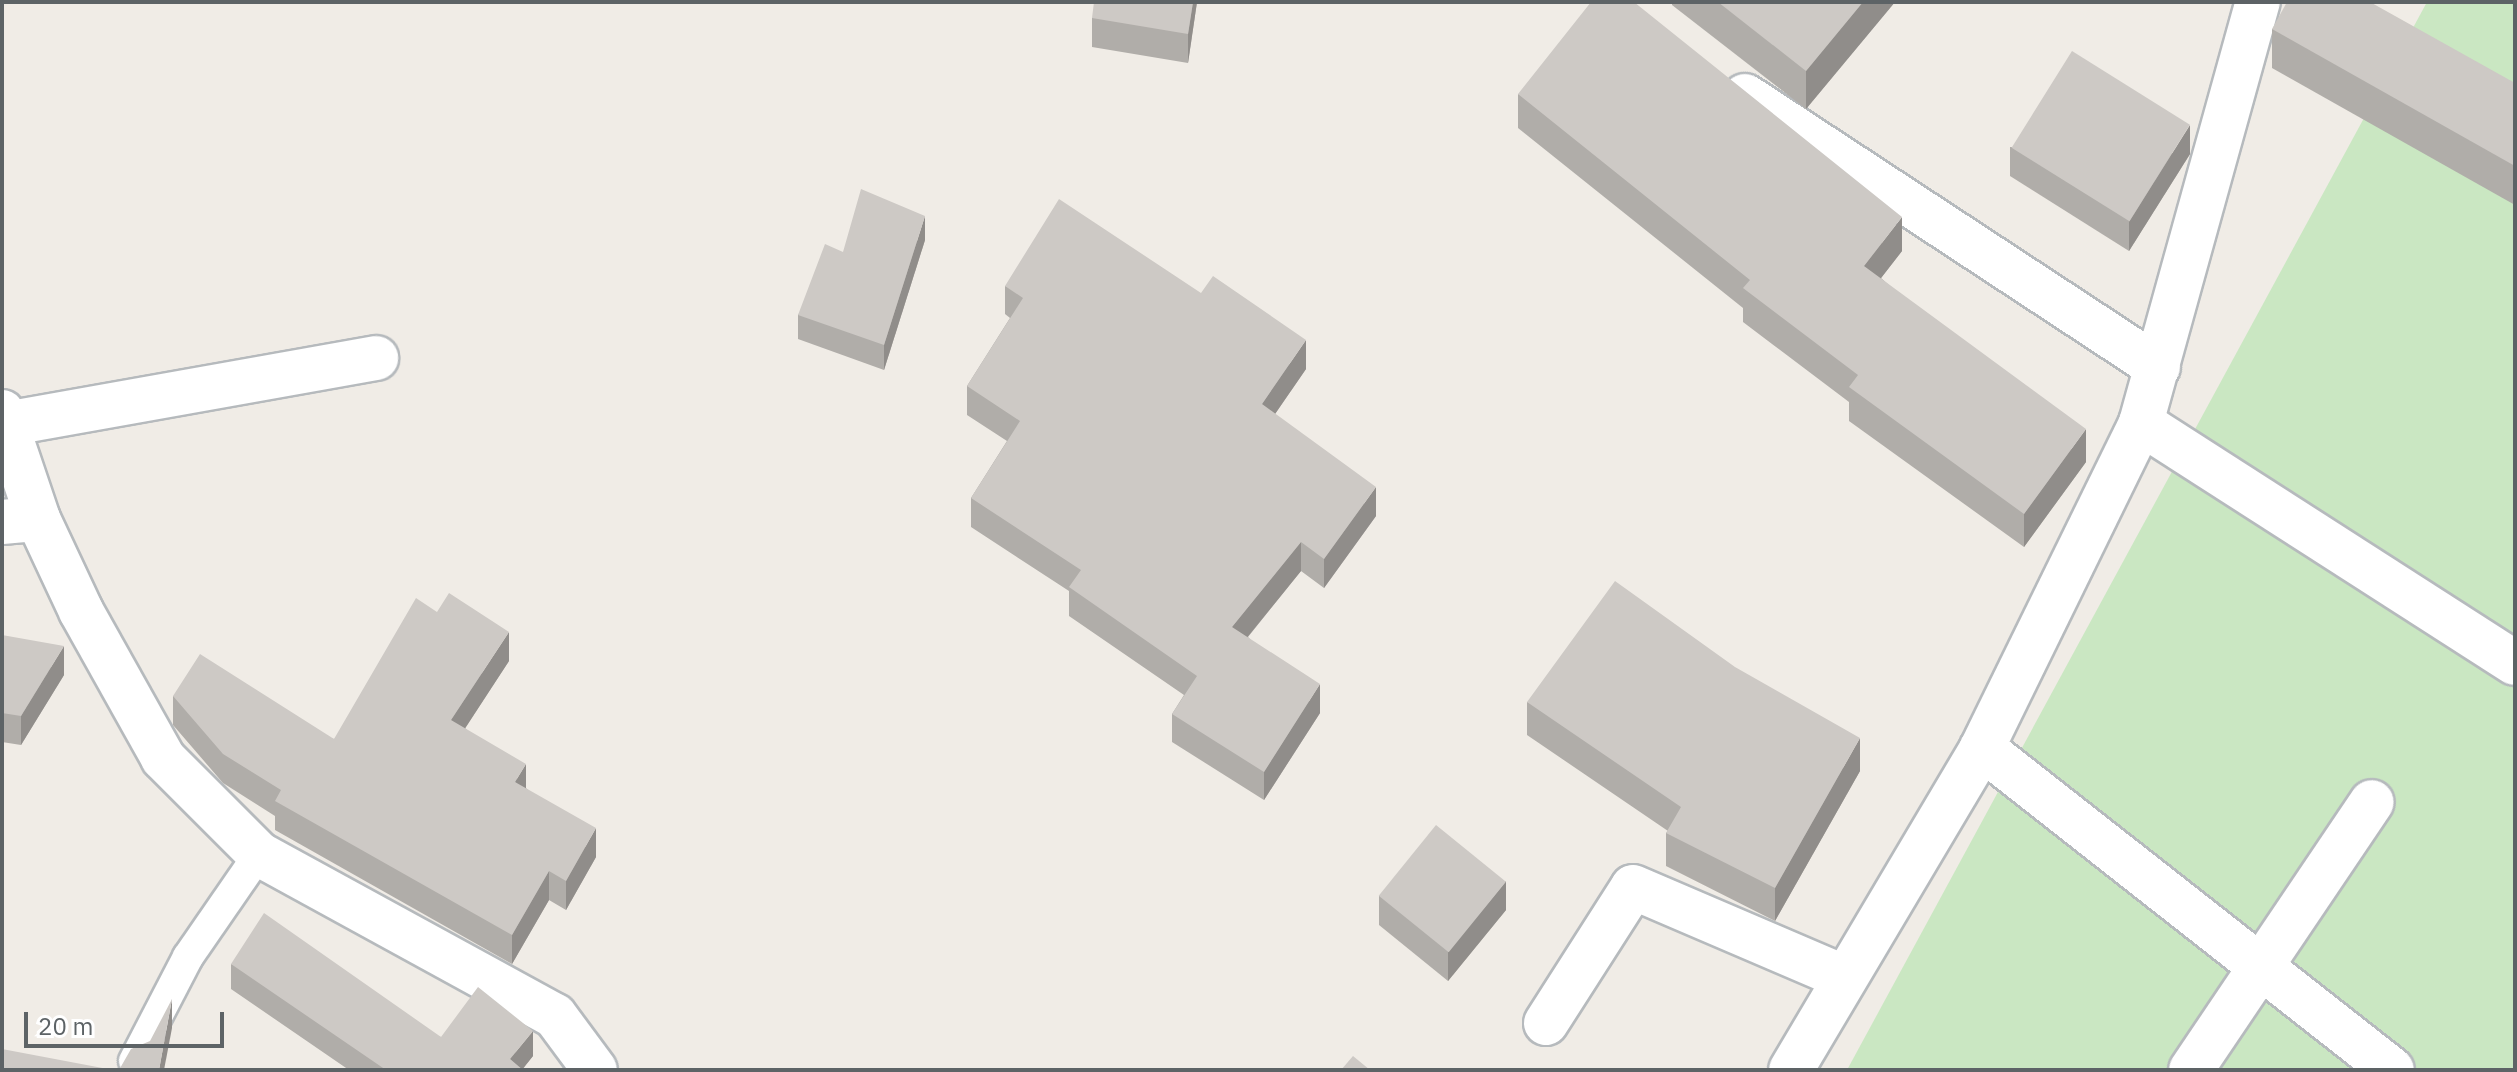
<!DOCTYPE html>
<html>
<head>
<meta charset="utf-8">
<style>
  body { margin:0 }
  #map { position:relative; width:2517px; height:1072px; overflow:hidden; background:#f0ece6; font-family:"IBM Plex Sans",sans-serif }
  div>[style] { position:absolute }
  .green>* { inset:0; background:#cae7c2 }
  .roads { filter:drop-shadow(2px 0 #b6babd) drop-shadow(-2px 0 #b6babd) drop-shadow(0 2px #b6babd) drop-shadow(0 -2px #b6babd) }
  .service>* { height:30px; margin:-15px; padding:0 15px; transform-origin:15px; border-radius:15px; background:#fff }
  .minor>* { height:44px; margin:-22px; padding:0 22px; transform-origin:22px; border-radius:22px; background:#fff }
  .wall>* { inset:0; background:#b0ada9 }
  .shaded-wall>* { inset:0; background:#908d8a }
  .building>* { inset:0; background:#cdc9c5; transform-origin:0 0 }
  span { translate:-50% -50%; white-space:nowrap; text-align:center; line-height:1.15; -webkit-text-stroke:8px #fff; paint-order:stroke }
  .frame { position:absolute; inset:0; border:4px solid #5d6366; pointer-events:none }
  .scale { position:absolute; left:24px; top:1012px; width:200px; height:36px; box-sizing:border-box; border:4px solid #5d6366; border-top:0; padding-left:10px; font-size:24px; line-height:28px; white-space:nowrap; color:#5d6366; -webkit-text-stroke:6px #fff; paint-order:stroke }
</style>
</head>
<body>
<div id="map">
  <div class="green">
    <i style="clip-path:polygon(2427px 2px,2515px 2px,2515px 1070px,1847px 1070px)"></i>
  </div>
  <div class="roads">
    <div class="service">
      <i style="left:134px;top:1061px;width:117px;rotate:-62.6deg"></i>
      <i style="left:188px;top:957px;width:125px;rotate:-55.4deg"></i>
    </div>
    <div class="minor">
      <i style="left:1745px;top:96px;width:494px;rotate:33.3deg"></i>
      <i style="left:2px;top:412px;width:113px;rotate:71.4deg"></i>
      <i style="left:38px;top:519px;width:102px;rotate:64.9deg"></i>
      <i style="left:81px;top:611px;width:168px;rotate:60.8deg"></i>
      <i style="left:163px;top:758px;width:136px;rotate:45deg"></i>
      <i style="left:259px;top:854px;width:337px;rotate:28.7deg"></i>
      <i style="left:555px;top:1016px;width:67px;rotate:53.5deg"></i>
      <i style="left:2141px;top:423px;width:444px;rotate:32.7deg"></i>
      <i style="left:6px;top:424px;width:376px;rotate:-10.1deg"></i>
      <i style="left:2px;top:522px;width:36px;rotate:-5deg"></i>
      <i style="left:1982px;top:748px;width:521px;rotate:38.14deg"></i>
      <i style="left:1546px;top:1023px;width:161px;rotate:-57.4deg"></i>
      <i style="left:1633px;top:887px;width:228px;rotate:23.2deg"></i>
      <i style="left:1791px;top:1070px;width:374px;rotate:-59.3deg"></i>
      <i style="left:1982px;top:748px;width:362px;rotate:-63.9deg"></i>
      <i style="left:2141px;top:423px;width:437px;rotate:-74.5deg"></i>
      <i style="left:2191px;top:1070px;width:323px;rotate:-56deg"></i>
    </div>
  </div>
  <div class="wall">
    <i style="clip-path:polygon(1197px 2px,1188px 63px,1092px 47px,1092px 18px)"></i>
    <i style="clip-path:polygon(1672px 2px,1895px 2px,1806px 109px,1672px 5px)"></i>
    <i style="clip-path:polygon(2272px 29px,2515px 83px,2515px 205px,2272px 68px)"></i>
    <i style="clip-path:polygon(1518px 94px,1902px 251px,1881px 278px,2086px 462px,2024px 547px,1849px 421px,1849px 402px,1743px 322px,1743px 308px,1518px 128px)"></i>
    <i style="clip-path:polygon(2010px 147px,2190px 154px,2129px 251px,2010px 176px)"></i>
    <i style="clip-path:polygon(925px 240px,884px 370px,798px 339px,798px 315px,843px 252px)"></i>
    <i style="clip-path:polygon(1005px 286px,1306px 369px,1275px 414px,1376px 516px,1324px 588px,1301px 571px,1248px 637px,1320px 713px,1264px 800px,1172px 742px,1172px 714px,1184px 695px,1069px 616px,1069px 591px,971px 527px,971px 498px,1007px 441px,967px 415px,967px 386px,1010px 318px,1005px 314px)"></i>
    <i style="clip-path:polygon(2px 613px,4px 636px,64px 675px,21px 745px,2px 742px)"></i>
    <i style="clip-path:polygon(509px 661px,465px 728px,596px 857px,566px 910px,549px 900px,512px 964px,275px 830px,275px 816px,223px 783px,173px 725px,173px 696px,334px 739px)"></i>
    <i style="clip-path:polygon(1527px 702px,1860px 771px,1775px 921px,1666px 866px,1666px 833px,1668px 831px,1527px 735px)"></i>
    <i style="clip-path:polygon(1379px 896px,1506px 910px,1448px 981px,1379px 925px)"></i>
    <i style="clip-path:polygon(231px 964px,441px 1037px,533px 1056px,522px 1069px,523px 1070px,349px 1070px,231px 989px)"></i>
  </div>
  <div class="shaded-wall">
    <i style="clip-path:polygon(1193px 2px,1197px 2px,1188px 63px,1188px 34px)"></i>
    <i style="clip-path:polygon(1863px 2px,1895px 2px,1806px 109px,1806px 71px)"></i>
    <i style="clip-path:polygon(2190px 125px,2190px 154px,2129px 251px,2129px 222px)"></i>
    <i style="clip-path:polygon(925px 216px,925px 240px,884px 370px,884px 345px)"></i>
    <i style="clip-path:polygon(1902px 217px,1902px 251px,1864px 300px,1864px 266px)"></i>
    <i style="clip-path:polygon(1306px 340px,1306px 369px,1262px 433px,1262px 404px)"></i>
    <i style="clip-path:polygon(2086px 429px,2086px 462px,2024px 547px,2024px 514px)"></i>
    <i style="clip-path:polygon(1376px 487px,1376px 516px,1324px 588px,1324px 559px)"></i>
    <i style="clip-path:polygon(1301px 542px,1301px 571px,1232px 656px,1232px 627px)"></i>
    <i style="clip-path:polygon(4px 614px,4px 643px,2px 655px,2px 626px)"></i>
    <i style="clip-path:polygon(509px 632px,509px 661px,451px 750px,451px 720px)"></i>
    <i style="clip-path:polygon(64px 646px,64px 675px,21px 745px,21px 716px)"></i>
    <i style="clip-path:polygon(1320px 684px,1320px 713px,1264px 800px,1264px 772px)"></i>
    <i style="clip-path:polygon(1860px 738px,1860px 771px,1775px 921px,1775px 888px)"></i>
    <i style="clip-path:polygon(526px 764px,526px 793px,515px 782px)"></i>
    <i style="clip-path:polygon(596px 828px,596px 857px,566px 910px,566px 881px)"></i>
    <i style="clip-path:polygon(549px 871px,549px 900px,512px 964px,512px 935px)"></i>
    <i style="clip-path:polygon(1506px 881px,1506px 910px,1448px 981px,1448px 952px)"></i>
    <i style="clip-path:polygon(172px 999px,172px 1028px,164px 1070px,159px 1070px)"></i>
    <i style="clip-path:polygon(533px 1031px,533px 1056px,522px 1070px,510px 1059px)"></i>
  </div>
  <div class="building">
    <i style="clip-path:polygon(1094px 2px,1193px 2px,1188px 34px,1092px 18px)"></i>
    <i style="clip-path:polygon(1591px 2px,1634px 2px,1902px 217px,1864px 266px,2086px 429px,2024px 514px,1849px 387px,1858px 375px,1743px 288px,1750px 280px,1518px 94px)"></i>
    <i style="clip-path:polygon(1718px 2px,1863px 2px,1806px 71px)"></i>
    <i style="clip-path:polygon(2287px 2px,2370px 2px,2515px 83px,2515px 166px,2272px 29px)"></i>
    <i style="left:2072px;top:51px;width:139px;height:114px;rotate:32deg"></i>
    <i style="clip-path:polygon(861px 189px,925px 216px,884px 345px,798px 315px,825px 244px,843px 252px)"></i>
    <i style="clip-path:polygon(1059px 199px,1201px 293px,1213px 276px,1306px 340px,1262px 404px,1376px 487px,1324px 559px,1301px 542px,1232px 627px,1320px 684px,1264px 772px,1172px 714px,1197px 676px,1069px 587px,1081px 570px,971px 498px,1020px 421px,967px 386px,1023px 298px,1005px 286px)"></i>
    <i style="clip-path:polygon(1615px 581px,1735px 667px,1860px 738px,1775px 888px,1666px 833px,1681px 807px,1527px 702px)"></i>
    <i style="clip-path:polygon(449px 593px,509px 632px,451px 720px,526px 764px,515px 782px,596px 828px,566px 881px,549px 871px,512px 935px,275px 801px,281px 790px,223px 754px,173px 696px,200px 654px,334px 739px,416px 598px,437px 612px)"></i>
    <i style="clip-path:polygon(2px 635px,64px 646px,21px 716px,2px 713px)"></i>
    <i style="left:1436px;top:825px;width:90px;height:91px;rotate:39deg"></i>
    <i style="clip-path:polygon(264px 913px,441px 1037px,478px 987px,533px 1031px,510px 1059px,523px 1070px,386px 1070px,231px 964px)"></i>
    <i style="clip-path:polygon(172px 999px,159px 1070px,119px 1070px,131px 1049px,150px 1041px)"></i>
    <i style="clip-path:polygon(2px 1049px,113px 1070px,2px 1070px)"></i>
    <i style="clip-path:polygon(1353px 1056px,1370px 1070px,1341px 1070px)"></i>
  </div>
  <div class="frame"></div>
  <div class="scale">20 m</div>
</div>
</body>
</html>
